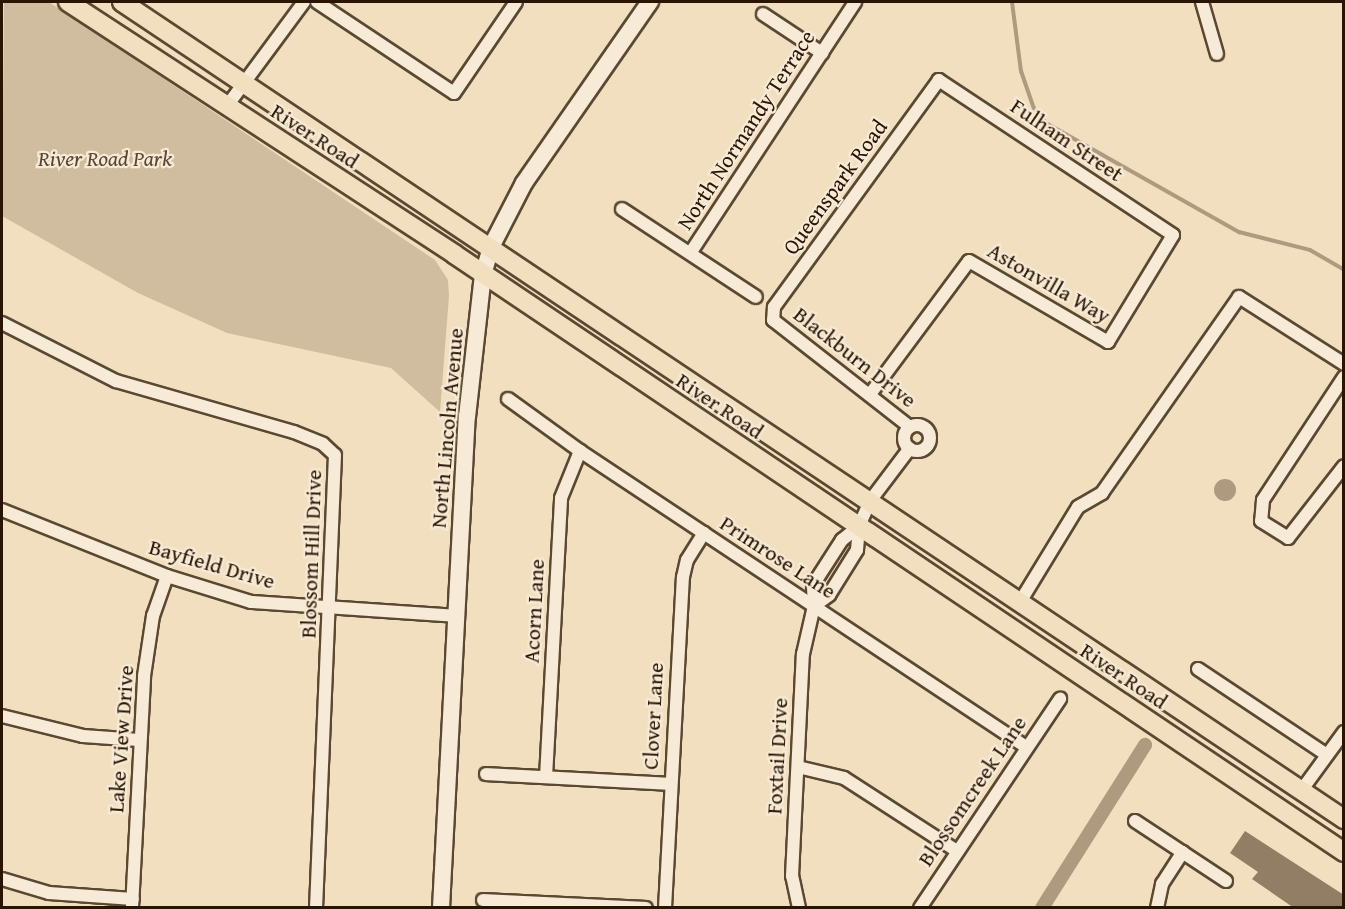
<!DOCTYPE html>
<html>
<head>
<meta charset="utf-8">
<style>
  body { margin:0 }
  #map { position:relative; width:1345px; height:909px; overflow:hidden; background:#f2dfc0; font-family:"Gentium Book Plus",serif }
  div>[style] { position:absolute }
  .green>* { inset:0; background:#d0bda0 }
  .water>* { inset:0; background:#ae9a7f }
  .round { border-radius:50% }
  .stream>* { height:4px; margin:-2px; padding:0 2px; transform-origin:2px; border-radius:2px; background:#ae9a7f }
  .canal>* { height:14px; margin:-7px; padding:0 7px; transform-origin:7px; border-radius:7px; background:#ae9a7f }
  .building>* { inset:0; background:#927e64 }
  .roads { filter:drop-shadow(2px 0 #5b4831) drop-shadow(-2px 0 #5b4831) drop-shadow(0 2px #5b4831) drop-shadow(0 -2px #5b4831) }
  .street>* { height:12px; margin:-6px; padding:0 6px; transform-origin:6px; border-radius:6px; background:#f7ead6 }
  .street>.ring { margin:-6px; padding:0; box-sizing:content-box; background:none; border:12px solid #f7ead6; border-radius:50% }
  .secondary>* { height:16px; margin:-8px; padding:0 8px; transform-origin:8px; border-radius:8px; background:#f7ead6 }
  .primary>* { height:18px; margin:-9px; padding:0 9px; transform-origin:9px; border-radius:9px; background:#f2dfc0 }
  span { translate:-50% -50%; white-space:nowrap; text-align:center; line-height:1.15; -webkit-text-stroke:4.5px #f7ead6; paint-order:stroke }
  .street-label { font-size:22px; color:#291501 }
  .park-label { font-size:22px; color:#5b4731; font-style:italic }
  .frame { position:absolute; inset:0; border:3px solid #291501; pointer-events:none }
</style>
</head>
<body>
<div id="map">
  <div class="green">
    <i style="clip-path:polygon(4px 2px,49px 2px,435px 260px,448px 280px,449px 296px,440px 412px,391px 368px,227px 333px,138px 293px,2px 216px)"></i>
  </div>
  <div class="water">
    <i class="round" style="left:1214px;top:479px;width:22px;height:22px"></i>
  </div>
  <div class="stream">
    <i style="left:1012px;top:2px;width:70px;rotate:82.6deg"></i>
    <i style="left:1021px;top:71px;width:39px;rotate:71deg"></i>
    <i style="left:1034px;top:108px;width:19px;rotate:51deg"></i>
    <i style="left:1046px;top:123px;width:222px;rotate:29.5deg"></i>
    <i style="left:1239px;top:232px;width:73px;rotate:14.2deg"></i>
    <i style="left:1310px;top:250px;width:39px;rotate:30deg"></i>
  </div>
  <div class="canal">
    <i style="left:1042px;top:908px;width:193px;rotate:-57.7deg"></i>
  </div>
  <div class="building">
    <i style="clip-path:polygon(1245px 831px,1344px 895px,1344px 908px,1294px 908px,1252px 879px,1258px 872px,1230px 853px)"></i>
  </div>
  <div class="roads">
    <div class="street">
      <i style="left:317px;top:2px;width:164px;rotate:33.6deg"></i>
      <i style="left:454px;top:93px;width:110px;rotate:-55.7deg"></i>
      <i style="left:1202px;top:2px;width:54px;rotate:73.9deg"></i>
      <i style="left:763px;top:14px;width:71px;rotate:33.5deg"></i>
      <i style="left:227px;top:106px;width:129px;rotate:-53.5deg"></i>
      <i style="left:622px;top:209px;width:160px;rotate:33.3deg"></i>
      <i style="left:691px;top:252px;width:299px;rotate:-56.7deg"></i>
      <i style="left:2px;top:323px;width:128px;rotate:27deg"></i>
      <i style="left:116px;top:381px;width:185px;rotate:16deg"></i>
      <i style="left:294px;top:432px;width:31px;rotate:22deg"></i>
      <i style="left:323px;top:444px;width:16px;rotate:43deg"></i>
      <i style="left:335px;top:455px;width:453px;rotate:92.4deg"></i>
      <i style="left:1344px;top:377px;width:147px;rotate:123.4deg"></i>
      <i style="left:1263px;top:500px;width:21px;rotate:95deg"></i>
      <i style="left:1261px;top:521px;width:32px;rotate:32deg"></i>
      <i style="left:1288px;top:538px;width:91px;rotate:-52.1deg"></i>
      <i style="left:871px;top:393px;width:164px;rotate:-53.4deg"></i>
      <i style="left:969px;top:261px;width:161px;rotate:30.2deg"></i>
      <i style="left:1108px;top:342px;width:125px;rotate:-58.7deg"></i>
      <i style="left:1173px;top:235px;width:281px;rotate:-146.5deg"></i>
      <i style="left:939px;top:80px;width:281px;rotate:126deg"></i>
      <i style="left:774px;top:307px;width:13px;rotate:94deg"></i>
      <i style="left:773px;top:320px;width:174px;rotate:38deg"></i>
      <i style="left:508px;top:399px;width:89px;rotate:35.8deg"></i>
      <i style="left:580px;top:451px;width:535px;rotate:33.57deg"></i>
      <i class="ring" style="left:904px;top:425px;width:14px;height:14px"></i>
      <i style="left:2px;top:510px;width:178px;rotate:21.8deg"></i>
      <i style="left:167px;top:576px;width:88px;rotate:17.2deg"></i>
      <i style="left:251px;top:602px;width:205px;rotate:3.9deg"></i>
      <i style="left:1020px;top:602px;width:111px;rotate:-58.6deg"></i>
      <i style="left:1078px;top:507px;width:28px;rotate:-30deg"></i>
      <i style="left:1102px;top:493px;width:239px;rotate:-55deg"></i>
      <i style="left:1239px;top:297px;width:125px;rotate:32.5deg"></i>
      <i style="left:814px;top:606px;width:19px;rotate:-36deg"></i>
      <i style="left:829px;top:595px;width:53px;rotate:-58.1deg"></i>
      <i style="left:857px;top:550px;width:24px;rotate:-85deg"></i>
      <i style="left:859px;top:526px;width:27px;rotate:-66deg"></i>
      <i style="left:870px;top:501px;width:66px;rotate:-53deg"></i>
      <i style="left:1198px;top:669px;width:155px;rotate:33.7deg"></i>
      <i style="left:2px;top:716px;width:83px;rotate:13.9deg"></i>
      <i style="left:83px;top:736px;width:56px;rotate:4.1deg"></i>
      <i style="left:798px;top:767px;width:47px;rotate:13.4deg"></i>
      <i style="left:844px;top:778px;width:135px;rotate:32.9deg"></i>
      <i style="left:486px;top:774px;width:185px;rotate:3.1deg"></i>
      <i style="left:546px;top:777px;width:279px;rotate:-86.9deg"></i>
      <i style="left:561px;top:498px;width:51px;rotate:-68deg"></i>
      <i style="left:1301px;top:791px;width:73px;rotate:-53.9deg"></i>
      <i style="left:1135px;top:821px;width:109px;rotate:33.4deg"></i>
      <i style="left:2px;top:879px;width:49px;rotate:16.6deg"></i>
      <i style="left:49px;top:893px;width:84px;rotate:4.1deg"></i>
      <i style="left:483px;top:900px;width:163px;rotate:2.8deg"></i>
      <i style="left:132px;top:908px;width:232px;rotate:-87deg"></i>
      <i style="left:144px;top:676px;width:61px;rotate:-81.5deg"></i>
      <i style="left:153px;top:616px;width:42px;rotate:-70.7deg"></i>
      <i style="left:665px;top:908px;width:331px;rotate:-86.9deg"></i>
      <i style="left:683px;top:577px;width:17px;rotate:-77deg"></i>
      <i style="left:687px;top:560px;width:32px;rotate:-58deg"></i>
      <i style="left:799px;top:908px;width:33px;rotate:-102deg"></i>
      <i style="left:792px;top:876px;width:222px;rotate:-87.2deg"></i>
      <i style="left:803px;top:654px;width:49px;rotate:-77.1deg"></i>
      <i style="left:814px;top:606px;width:21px;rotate:-93deg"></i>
      <i style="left:813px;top:585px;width:54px;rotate:-57.2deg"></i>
      <i style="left:842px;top:540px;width:22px;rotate:-39deg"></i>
      <i style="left:920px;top:908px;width:252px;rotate:-56.2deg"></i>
      <i style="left:1157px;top:908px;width:25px;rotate:-78deg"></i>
      <i style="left:1162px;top:884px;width:38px;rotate:-57deg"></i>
    </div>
    <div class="secondary">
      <i style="left:441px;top:908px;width:492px;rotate:-87deg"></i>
      <i style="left:467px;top:417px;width:143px;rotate:-83.6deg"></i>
      <i style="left:483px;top:275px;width:29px;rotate:-74deg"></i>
      <i style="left:491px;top:247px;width:72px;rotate:-62.7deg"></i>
      <i style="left:524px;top:183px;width:221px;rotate:-55.2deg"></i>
    </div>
    <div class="primary">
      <i style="left:68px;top:2px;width:461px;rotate:33.1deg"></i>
      <i style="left:454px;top:254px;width:1072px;rotate:33.9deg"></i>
      <i style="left:122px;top:2px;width:1470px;rotate:33.77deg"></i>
    </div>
  </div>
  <div class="street-label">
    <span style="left:746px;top:130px;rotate:-57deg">North Normandy Terrace</span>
    <span style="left:315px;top:136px;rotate:33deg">River Road</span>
    <span style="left:1067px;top:140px;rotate:34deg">Fulham Street</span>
    <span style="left:835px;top:187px;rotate:-54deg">Queenspark Road</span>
    <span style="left:1049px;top:283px;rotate:30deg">Astonvilla Way</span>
    <span style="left:855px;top:357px;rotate:38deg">Blackburn Drive</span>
    <span style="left:720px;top:406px;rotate:34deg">River Road</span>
    <span style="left:447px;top:428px;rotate:-85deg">North Lincoln Avenue</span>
    <span style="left:311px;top:554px;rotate:-88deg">Blossom Hill Drive</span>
    <span style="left:778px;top:557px;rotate:33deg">Primrose Lane</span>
    <span style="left:212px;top:564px;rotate:16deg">Bayfield Drive</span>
    <span style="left:534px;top:611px;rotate:-87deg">Acorn Lane</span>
    <span style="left:1124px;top:676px;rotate:34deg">River Road</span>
    <span style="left:653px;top:716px;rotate:-87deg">Clover Lane</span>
    <span style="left:121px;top:739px;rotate:-86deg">Lake View Drive</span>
    <span style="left:777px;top:756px;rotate:-87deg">Foxtail Drive</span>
    <span style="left:972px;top:791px;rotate:-56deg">Blossomcreek Lane</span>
  </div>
  <div class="park-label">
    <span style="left:105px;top:159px">River Road Park</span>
  </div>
  <div class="frame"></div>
</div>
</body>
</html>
